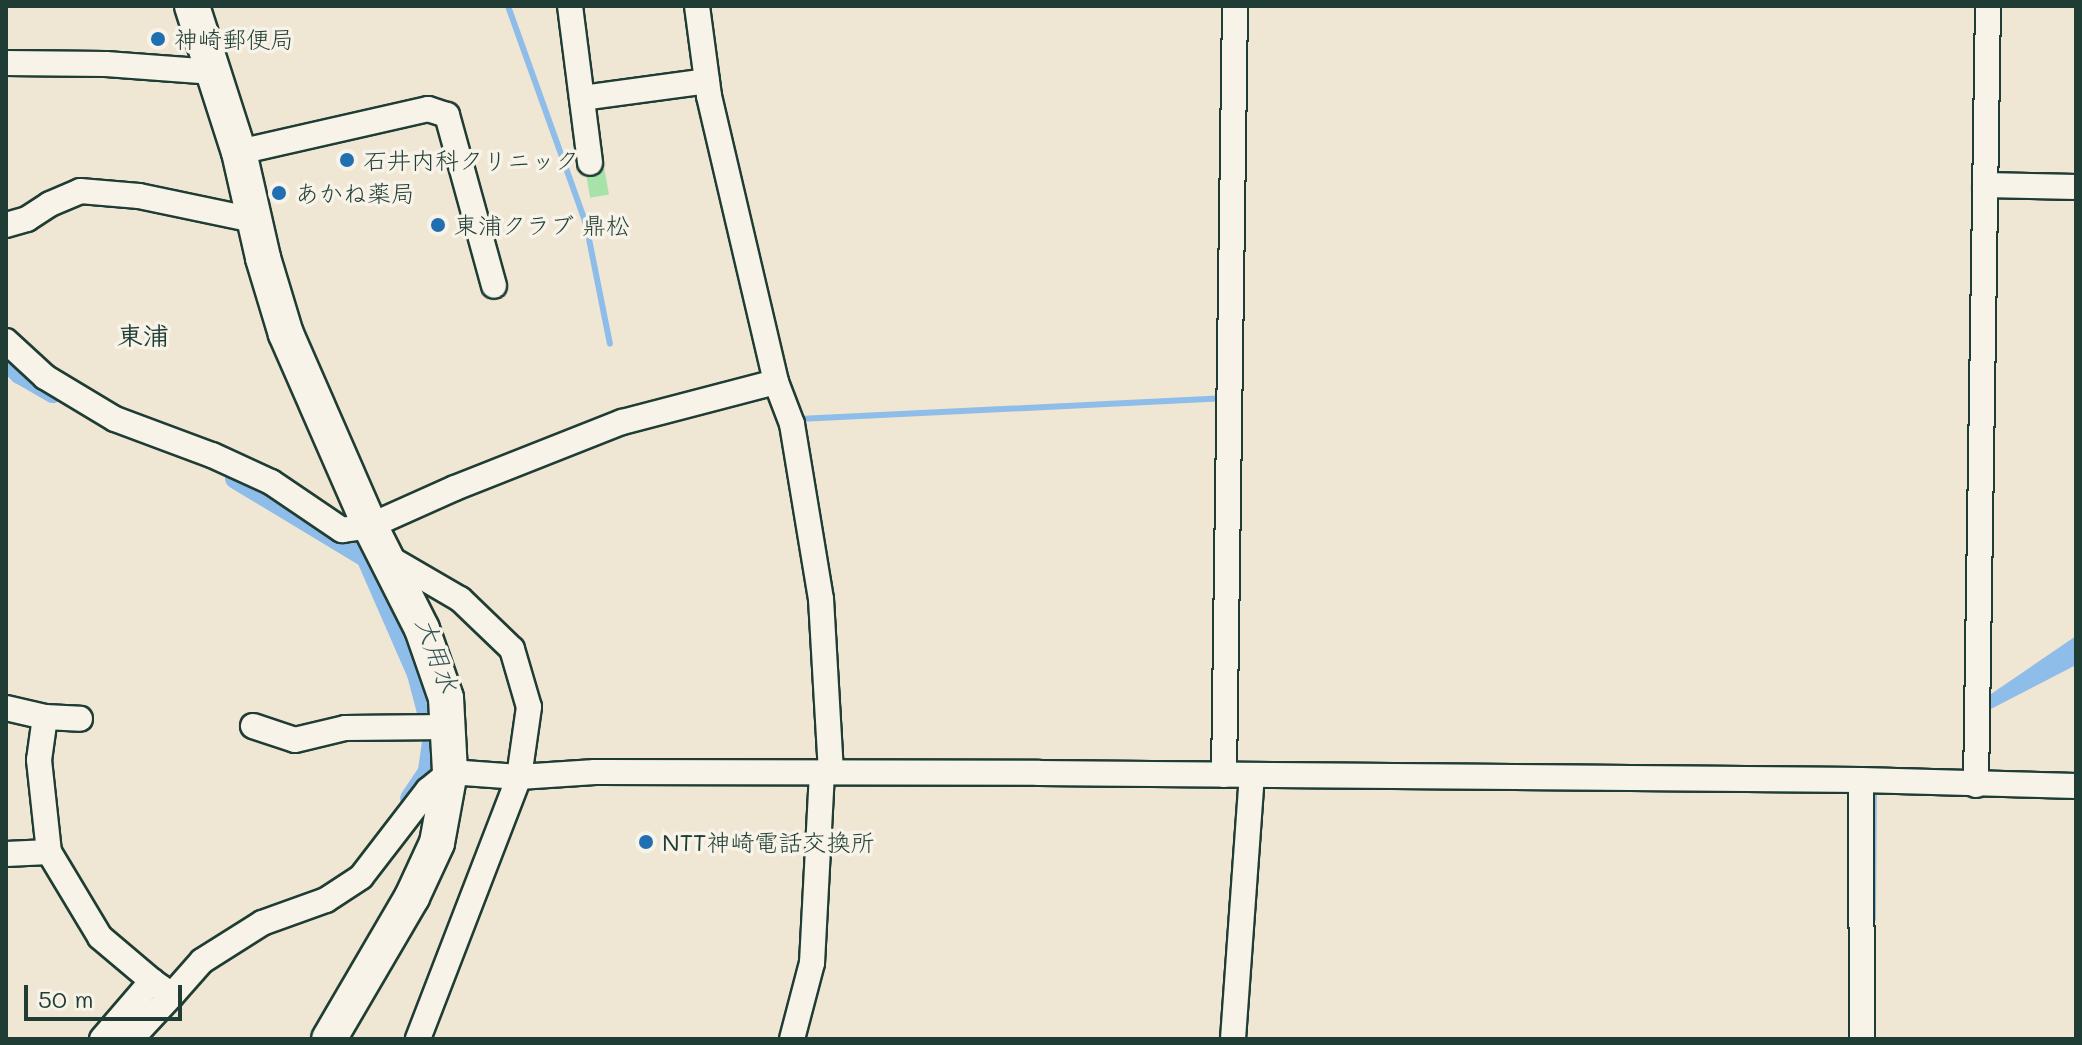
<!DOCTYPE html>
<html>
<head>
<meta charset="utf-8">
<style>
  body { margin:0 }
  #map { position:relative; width:2082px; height:1045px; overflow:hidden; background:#efe6d4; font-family:Mali,"Klee One",sans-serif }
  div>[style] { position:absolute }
  .green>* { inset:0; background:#a7e3a9; transform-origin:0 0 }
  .water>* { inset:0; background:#8fbde9 }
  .stream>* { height:6px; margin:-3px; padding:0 3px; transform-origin:3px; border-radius:3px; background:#8fbde9 }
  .canal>* { height:22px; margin:-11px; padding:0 11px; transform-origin:11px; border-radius:11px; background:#8fbde9 }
  .roads { filter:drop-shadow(2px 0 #1f3d34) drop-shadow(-2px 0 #1f3d34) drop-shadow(0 2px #1f3d34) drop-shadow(0 -2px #1f3d34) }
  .street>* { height:24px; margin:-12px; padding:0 12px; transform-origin:12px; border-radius:12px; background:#f7f3e8 }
  .secondary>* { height:34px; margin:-17px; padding:0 17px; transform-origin:17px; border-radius:17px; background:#f7f3e8 }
  .dots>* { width:22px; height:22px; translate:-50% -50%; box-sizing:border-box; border:4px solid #f7f3e8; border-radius:50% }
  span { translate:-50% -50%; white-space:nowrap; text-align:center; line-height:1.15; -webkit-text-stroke:7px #f7f3e8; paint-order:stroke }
  .poi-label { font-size:24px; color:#1f3d34 }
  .left { translate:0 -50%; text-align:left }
  .neighbourhood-label { font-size:26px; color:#1f3d34; font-weight:700 }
  .water-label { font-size:26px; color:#355758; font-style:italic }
  .frame { position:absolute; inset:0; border:8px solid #1f3d34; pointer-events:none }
  .scale { position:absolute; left:24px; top:985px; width:158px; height:36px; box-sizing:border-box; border:4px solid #1f3d34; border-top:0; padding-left:10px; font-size:24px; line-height:28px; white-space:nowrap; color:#1f3d34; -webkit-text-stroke:6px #f7f3e8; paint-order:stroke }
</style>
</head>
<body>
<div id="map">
  <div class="green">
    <i style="left:603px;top:161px;width:34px;height:19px;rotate:80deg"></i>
  </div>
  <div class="water">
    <i style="clip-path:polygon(2076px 636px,2076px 665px,1987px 711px,1991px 694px)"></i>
  </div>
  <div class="stream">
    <i style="left:508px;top:6px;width:232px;rotate:70.3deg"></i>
    <i style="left:586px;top:224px;width:122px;rotate:78.7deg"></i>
    <i style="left:798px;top:416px;width:3px;rotate:72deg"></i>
    <i style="left:799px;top:419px;width:424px;rotate:-2.8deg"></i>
    <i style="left:1873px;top:919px;width:132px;rotate:-89.6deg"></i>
  </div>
  <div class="canal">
    <i style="left:6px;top:359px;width:20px;rotate:45deg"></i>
    <i style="left:20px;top:373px;width:38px;rotate:30deg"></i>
    <i style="left:236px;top:478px;width:153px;rotate:31.1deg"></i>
    <i style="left:367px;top:557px;width:128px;rotate:66.4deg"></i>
    <i style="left:418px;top:674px;width:63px;rotate:75.3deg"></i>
    <i style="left:434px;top:735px;width:37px;rotate:98deg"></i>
    <i style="left:429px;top:772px;width:32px;rotate:124deg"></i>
  </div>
  <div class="roads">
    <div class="street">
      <i style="left:570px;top:6px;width:158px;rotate:82.7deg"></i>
      <i style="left:697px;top:6px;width:91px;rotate:82.4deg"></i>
      <i style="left:709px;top:96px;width:294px;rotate:76.8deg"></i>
      <i style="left:776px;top:382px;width:45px;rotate:69.1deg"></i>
      <i style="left:792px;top:424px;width:177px;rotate:80.6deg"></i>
      <i style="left:821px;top:599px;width:173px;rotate:86.7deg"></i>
      <i style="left:6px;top:63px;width:100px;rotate:0.6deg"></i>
      <i style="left:106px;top:64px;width:108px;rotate:4.2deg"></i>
      <i style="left:582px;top:98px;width:126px;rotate:-7.7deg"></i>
      <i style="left:239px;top:152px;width:194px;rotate:-12.8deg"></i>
      <i style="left:428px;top:109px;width:20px;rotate:18deg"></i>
      <i style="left:447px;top:115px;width:177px;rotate:74.6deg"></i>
      <i style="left:1985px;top:185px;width:91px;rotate:1.3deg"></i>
      <i style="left:6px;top:225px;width:22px;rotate:-16deg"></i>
      <i style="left:27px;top:219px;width:27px;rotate:-33deg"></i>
      <i style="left:50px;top:204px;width:33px;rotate:-23deg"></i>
      <i style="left:80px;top:191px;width:59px;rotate:4.8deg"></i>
      <i style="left:139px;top:196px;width:117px;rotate:11.8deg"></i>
      <i style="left:6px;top:341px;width:53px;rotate:42.7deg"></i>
      <i style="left:45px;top:377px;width:82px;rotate:31deg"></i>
      <i style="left:115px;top:419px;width:103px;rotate:20.4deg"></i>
      <i style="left:212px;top:455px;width:65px;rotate:24.6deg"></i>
      <i style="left:271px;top:482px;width:86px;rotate:34.1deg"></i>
      <i style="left:342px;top:530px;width:28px;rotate:-8deg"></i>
      <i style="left:370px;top:526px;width:93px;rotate:-24.1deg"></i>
      <i style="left:455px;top:488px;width:180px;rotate:-21.6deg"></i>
      <i style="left:622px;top:422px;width:159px;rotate:-14.6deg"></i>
      <i style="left:386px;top:556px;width:86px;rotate:30.2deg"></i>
      <i style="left:460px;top:599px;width:72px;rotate:43.9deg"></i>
      <i style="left:512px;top:649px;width:60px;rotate:73.7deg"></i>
      <i style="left:529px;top:707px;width:71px;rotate:98.1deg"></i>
      <i style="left:519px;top:777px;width:281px;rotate:111.1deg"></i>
      <i style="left:6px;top:708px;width:40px;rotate:13deg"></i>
      <i style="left:45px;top:717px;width:43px;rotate:97.9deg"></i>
      <i style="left:39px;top:760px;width:93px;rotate:83.8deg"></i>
      <i style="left:49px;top:852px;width:99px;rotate:59deg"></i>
      <i style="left:100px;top:937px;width:68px;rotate:40.2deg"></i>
      <i style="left:45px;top:717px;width:35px;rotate:3deg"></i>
      <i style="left:253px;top:726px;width:44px;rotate:18.4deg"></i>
      <i style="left:295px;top:740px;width:51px;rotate:-13.5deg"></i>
      <i style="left:345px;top:728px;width:102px;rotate:-0.6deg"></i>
      <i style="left:1224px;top:775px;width:769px;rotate:-89.18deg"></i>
      <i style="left:1861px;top:780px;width:259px;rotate:89.8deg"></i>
      <i style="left:1976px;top:785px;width:779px;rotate:-89.12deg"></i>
      <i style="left:6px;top:854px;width:43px;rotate:-2.7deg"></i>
      <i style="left:102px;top:1039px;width:77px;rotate:-49.2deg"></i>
      <i style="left:152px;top:981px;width:24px;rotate:35deg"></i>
      <i style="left:172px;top:995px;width:45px;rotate:-48.6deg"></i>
      <i style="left:202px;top:961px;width:71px;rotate:-32.3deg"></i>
      <i style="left:262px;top:923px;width:68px;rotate:-19.8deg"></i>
      <i style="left:326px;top:900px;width:42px;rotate:-33.3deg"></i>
      <i style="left:361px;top:877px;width:110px;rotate:-52.4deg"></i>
      <i style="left:428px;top:790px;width:28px;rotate:-39deg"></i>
      <i style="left:450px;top:772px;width:69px;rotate:4.1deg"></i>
      <i style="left:519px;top:777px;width:76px;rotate:-3.8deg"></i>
      <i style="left:595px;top:772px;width:444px;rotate:0.1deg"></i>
      <i style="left:1039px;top:773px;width:822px;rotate:0.49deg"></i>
      <i style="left:1861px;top:780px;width:215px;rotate:1.6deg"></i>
      <i style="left:131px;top:1039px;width:60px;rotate:-47deg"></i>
      <i style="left:792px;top:1039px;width:79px;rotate:-75.3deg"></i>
      <i style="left:812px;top:963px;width:191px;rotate:-87deg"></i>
      <i style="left:1233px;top:1039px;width:264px;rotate:-85.9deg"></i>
    </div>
    <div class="secondary">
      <i style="left:192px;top:6px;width:153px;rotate:72.2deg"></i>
      <i style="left:239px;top:152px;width:109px;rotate:77.2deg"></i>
      <i style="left:263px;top:258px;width:79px;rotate:73.2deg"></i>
      <i style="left:286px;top:334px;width:210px;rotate:66.4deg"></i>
      <i style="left:370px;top:526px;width:115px;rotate:63.2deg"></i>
      <i style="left:422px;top:629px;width:73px;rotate:70.8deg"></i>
      <i style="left:446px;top:698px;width:74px;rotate:86.9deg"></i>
      <i style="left:450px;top:772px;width:72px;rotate:100.4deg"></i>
      <i style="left:437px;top:843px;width:60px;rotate:114.8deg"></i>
      <i style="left:412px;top:897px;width:164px;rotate:120.3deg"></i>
    </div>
  </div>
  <div class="dots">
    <i style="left:158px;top:39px;background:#1f6fb2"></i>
    <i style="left:347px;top:160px;background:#1f6fb2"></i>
    <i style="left:279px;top:193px;background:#1f6fb2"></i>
    <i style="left:438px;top:225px;background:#1f6fb2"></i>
    <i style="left:646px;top:842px;background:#1f6fb2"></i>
  </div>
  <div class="poi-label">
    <span class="left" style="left:174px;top:39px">神崎郵便局</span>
    <span class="left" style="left:363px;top:160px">石井内科クリニック</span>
    <span class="left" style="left:295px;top:193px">あかね薬局</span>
    <span class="left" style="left:454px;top:225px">東浦クラブ 鼎松</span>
    <span class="left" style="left:662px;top:842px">NTT神崎電話交換所</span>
  </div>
  <div class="neighbourhood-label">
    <span style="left:143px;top:336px">東浦</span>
  </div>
  <div class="water-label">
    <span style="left:437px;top:655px;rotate:70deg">大用水</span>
  </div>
  <div class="frame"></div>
  <div class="scale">50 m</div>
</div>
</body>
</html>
